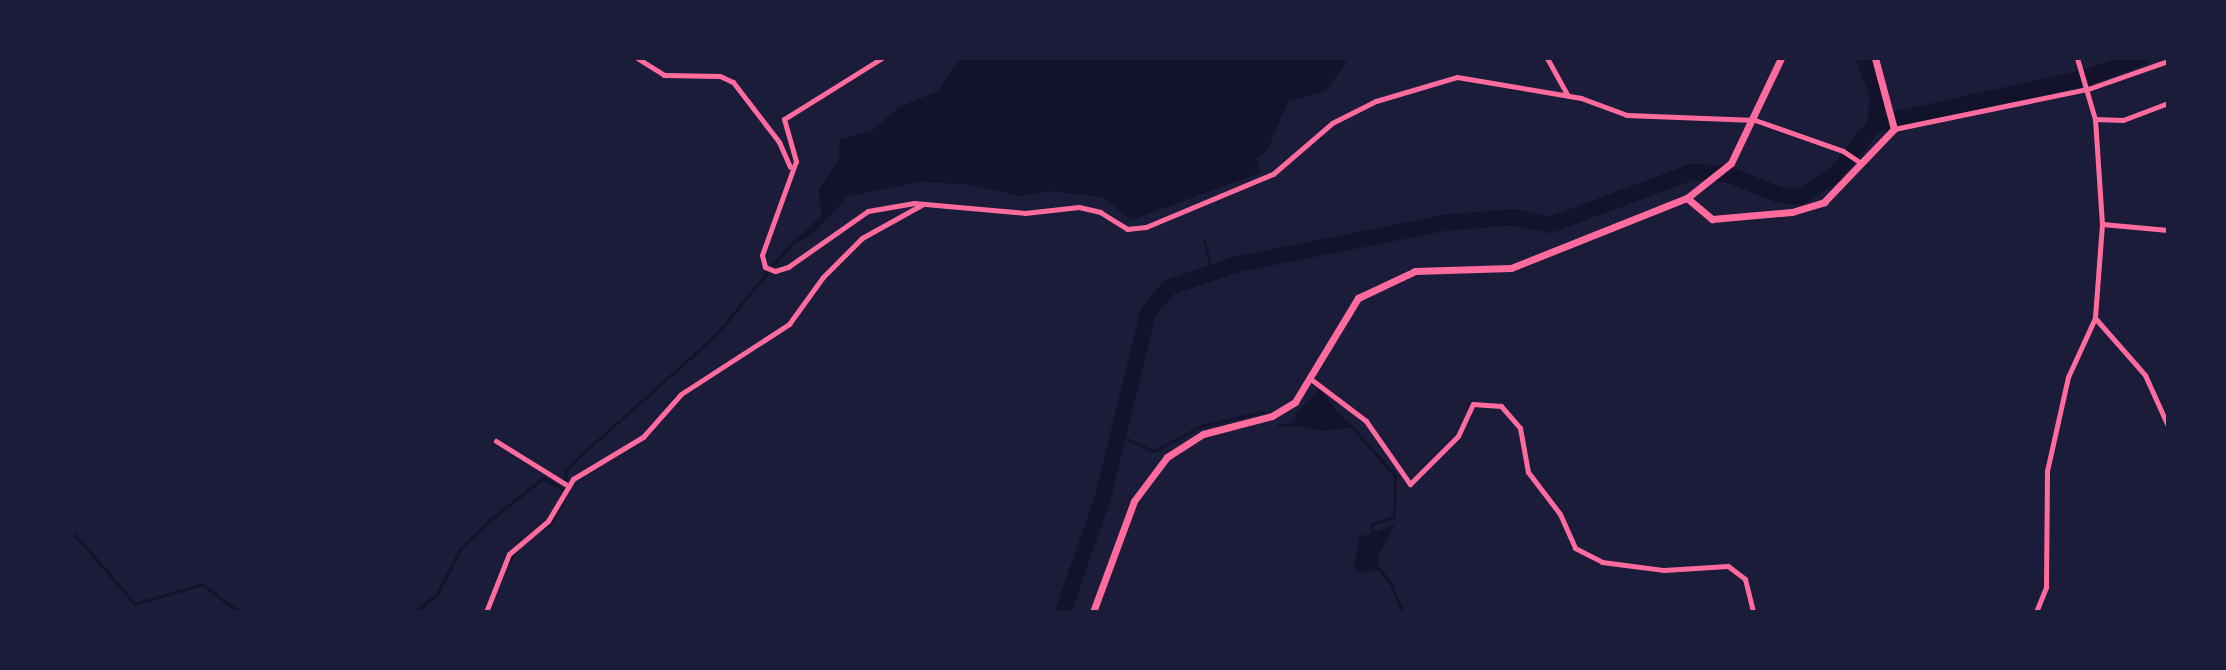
<!DOCTYPE html>
<html>
<head>
<meta charset="utf-8">
<style>
  body { margin:0 }
  #map { position:relative; width:2226px; height:670px; overflow:hidden; background:#1b1b3a; font-family:"PT Sans Narrow",sans-serif }
  div>[style] { position:absolute }
  .water>* { inset:0; background:#12122b }
  .stream>* { height:3px; margin:-1.5px; padding:0 1.5px; transform-origin:1.5px; border-radius:1.5px; background:#12122b }
  .river>* { height:16px; margin:-8px; padding:0 8px; transform-origin:8px; border-radius:8px; background:#12122b }
  .minor>* { height:5px; margin:-2.5px; padding:0 2.5px; transform-origin:2.5px; border-radius:2.5px; background:#ff6b9d }
  .secondary>* { height:7px; margin:-3.5px; padding:0 3.5px; transform-origin:3.5px; border-radius:3.5px; background:#ff6b9d }
  span { translate:-50% -50%; white-space:nowrap; text-align:center; line-height:1.15; -webkit-text-stroke:6px #1b1b3a; paint-order:stroke }
  .frame { position:absolute; inset:0; border:60px solid #1b1b3a; pointer-events:none }
</style>
</head>
<body>
<div id="map">
  <div class="water">
    <i style="clip-path:polygon(961px 58px,1349px 58px,1326px 91px,1288px 101px,1268px 149px,1257px 159px,1259px 173px,1132px 220px,1102px 197px,1048px 191px,1020px 196px,966px 184px,919px 182px,848px 196px,816px 231px,781px 253px,821px 216px,819px 189px,839px 159px,840px 139px,873px 130px,899px 107px,938px 91px)"></i>
    <i style="clip-path:polygon(1320px 389px,1336px 410px,1354px 427px,1327px 431px,1294px 426px,1297px 413px)"></i>
    <i style="clip-path:polygon(1395px 525px,1378px 557px,1379px 570px,1361px 573px,1354px 568px,1359px 537px)"></i>
  </div>
  <div class="stream">
    <i style="left:1204px;top:240px;width:32px;rotate:76deg"></i>
    <i style="left:772px;top:266px;width:25px;rotate:-47deg"></i>
    <i style="left:1279px;top:425px;width:19px;rotate:-3deg"></i>
    <i style="left:1352px;top:427px;width:65px;rotate:48.7deg"></i>
    <i style="left:1395px;top:476px;width:41px;rotate:91.4deg"></i>
    <i style="left:1394px;top:517px;width:23px;rotate:162deg"></i>
    <i style="left:1372px;top:524px;width:7px;rotate:82deg"></i>
    <i style="left:1119px;top:435px;width:38px;rotate:25deg"></i>
    <i style="left:1154px;top:451px;width:53px;rotate:-28deg"></i>
    <i style="left:1201px;top:426px;width:63px;rotate:-12.9deg"></i>
    <i style="left:564px;top:492px;width:21px;rotate:-85deg"></i>
    <i style="left:566px;top:471px;width:11px;rotate:-52deg"></i>
    <i style="left:573px;top:462px;width:191px;rotate:-41.6deg"></i>
    <i style="left:716px;top:335px;width:80px;rotate:-50.6deg"></i>
    <i style="left:540px;top:530px;width:12px;rotate:-31deg"></i>
    <i style="left:550px;top:524px;width:29px;rotate:-61deg"></i>
    <i style="left:75px;top:535px;width:91px;rotate:49deg"></i>
    <i style="left:135px;top:604px;width:70px;rotate:-16.6deg"></i>
    <i style="left:202px;top:584px;width:46px;rotate:37.1deg"></i>
    <i style="left:507px;top:564px;width:17px;rotate:-57deg"></i>
    <i style="left:1377px;top:567px;width:20px;rotate:49deg"></i>
    <i style="left:1390px;top:582px;width:33px;rotate:67deg"></i>
    <i style="left:416px;top:612px;width:28px;rotate:-41deg"></i>
    <i style="left:437px;top:594px;width:51px;rotate:-62.9deg"></i>
    <i style="left:460px;top:549px;width:40px;rotate:-44deg"></i>
    <i style="left:489px;top:521px;width:69px;rotate:-38.5deg"></i>
    <i style="left:543px;top:478px;width:22px;rotate:30deg"></i>
  </div>
  <div class="river">
    <i style="left:1864px;top:58px;width:40px;rotate:69.8deg"></i>
    <i style="left:1878px;top:96px;width:28px;rotate:96deg"></i>
    <i style="left:1063px;top:612px;width:122px;rotate:-70.8deg"></i>
    <i style="left:1103px;top:497px;width:190px;rotate:-76.3deg"></i>
    <i style="left:1148px;top:312px;width:33px;rotate:-49deg"></i>
    <i style="left:1170px;top:287px;width:72px;rotate:-18.7deg"></i>
    <i style="left:1238px;top:264px;width:210px;rotate:-11.3deg"></i>
    <i style="left:1444px;top:223px;width:69px;rotate:-5deg"></i>
    <i style="left:1513px;top:217px;width:38px;rotate:12deg"></i>
    <i style="left:1550px;top:225px;width:152px;rotate:-20.5deg"></i>
    <i style="left:1692px;top:172px;width:35px;rotate:3deg"></i>
    <i style="left:1727px;top:174px;width:57px;rotate:21.6deg"></i>
    <i style="left:1780px;top:195px;width:20px;rotate:6deg"></i>
    <i style="left:1800px;top:197px;width:42px;rotate:-33.3deg"></i>
    <i style="left:1835px;top:174px;width:64px;rotate:-51.3deg"></i>
    <i style="left:1875px;top:124px;width:218px;rotate:-12.4deg"></i>
    <i style="left:2088px;top:77px;width:55px;rotate:-20.1deg"></i>
  </div>
  <div class="minor">
    <i style="left:637px;top:58px;width:32px;rotate:32deg"></i>
    <i style="left:664px;top:75px;width:56px;rotate:1deg"></i>
    <i style="left:720px;top:76px;width:14px;rotate:25deg"></i>
    <i style="left:733px;top:82px;width:76px;rotate:52.5deg"></i>
    <i style="left:779px;top:142px;width:27px;rotate:66deg"></i>
    <i style="left:882px;top:58px;width:115px;rotate:148.1deg"></i>
    <i style="left:784px;top:119px;width:44px;rotate:74.1deg"></i>
    <i style="left:796px;top:161px;width:100px;rotate:109.9deg"></i>
    <i style="left:762px;top:255px;width:12px;rotate:76deg"></i>
    <i style="left:765px;top:267px;width:11px;rotate:22deg"></i>
    <i style="left:775px;top:271px;width:14px;rotate:-17deg"></i>
    <i style="left:788px;top:267px;width:98px;rotate:-35deg"></i>
    <i style="left:868px;top:211px;width:47px;rotate:-9.9deg"></i>
    <i style="left:914px;top:203px;width:111px;rotate:5.1deg"></i>
    <i style="left:1025px;top:213px;width:54px;rotate:-6.3deg"></i>
    <i style="left:1079px;top:207px;width:22px;rotate:13deg"></i>
    <i style="left:1100px;top:212px;width:32px;rotate:32deg"></i>
    <i style="left:1127px;top:229px;width:19px;rotate:-6deg"></i>
    <i style="left:1146px;top:227px;width:138px;rotate:-22.7deg"></i>
    <i style="left:1273px;top:174px;width:78px;rotate:-40.8deg"></i>
    <i style="left:1332px;top:123px;width:49px;rotate:-26.6deg"></i>
    <i style="left:1376px;top:101px;width:84px;rotate:-16.5deg"></i>
    <i style="left:1457px;top:77px;width:126px;rotate:9.6deg"></i>
    <i style="left:1581px;top:98px;width:49px;rotate:20.3deg"></i>
    <i style="left:1627px;top:115px;width:128px;rotate:2.2deg"></i>
    <i style="left:1755px;top:120px;width:93px;rotate:19.4deg"></i>
    <i style="left:1843px;top:151px;width:22px;rotate:34deg"></i>
    <i style="left:1547px;top:58px;width:43px;rotate:61.1deg"></i>
    <i style="left:2077px;top:58px;width:64px;rotate:73.6deg"></i>
    <i style="left:2095px;top:119px;width:105px;rotate:86.2deg"></i>
    <i style="left:2102px;top:224px;width:94px;rotate:94.3deg"></i>
    <i style="left:2095px;top:318px;width:76px;rotate:48.7deg"></i>
    <i style="left:2145px;top:375px;width:56px;rotate:65.7deg"></i>
    <i style="left:2095px;top:119px;width:28px;rotate:2deg"></i>
    <i style="left:2123px;top:120px;width:48px;rotate:-20.7deg"></i>
    <i style="left:1894px;top:129px;width:198px;rotate:-11.7deg"></i>
    <i style="left:2088px;top:89px;width:85px;rotate:-19.3deg"></i>
    <i style="left:2102px;top:224px;width:66px;rotate:5.2deg"></i>
    <i style="left:1312px;top:380px;width:68px;rotate:37.2deg"></i>
    <i style="left:1366px;top:421px;width:77px;rotate:55.1deg"></i>
    <i style="left:1410px;top:484px;width:68px;rotate:-45deg"></i>
    <i style="left:1458px;top:436px;width:35px;rotate:-65deg"></i>
    <i style="left:1473px;top:404px;width:28px;rotate:4deg"></i>
    <i style="left:1501px;top:406px;width:29px;rotate:49deg"></i>
    <i style="left:1520px;top:428px;width:45px;rotate:79.7deg"></i>
    <i style="left:1528px;top:472px;width:53px;rotate:52.7deg"></i>
    <i style="left:1560px;top:514px;width:37px;rotate:66deg"></i>
    <i style="left:1575px;top:548px;width:30px;rotate:27deg"></i>
    <i style="left:1602px;top:562px;width:63px;rotate:7.4deg"></i>
    <i style="left:1664px;top:570px;width:64px;rotate:-3.6deg"></i>
    <i style="left:1728px;top:566px;width:21px;rotate:37deg"></i>
    <i style="left:1745px;top:579px;width:34px;rotate:76deg"></i>
    <i style="left:496px;top:441px;width:84px;rotate:31.8deg"></i>
    <i style="left:486px;top:612px;width:62px;rotate:-68.4deg"></i>
    <i style="left:509px;top:554px;width:51px;rotate:-40.2deg"></i>
    <i style="left:548px;top:521px;width:49px;rotate:-59.2deg"></i>
    <i style="left:573px;top:479px;width:82px;rotate:-31deg"></i>
    <i style="left:643px;top:437px;width:57px;rotate:-48.5deg"></i>
    <i style="left:681px;top:394px;width:129px;rotate:-32.9deg"></i>
    <i style="left:789px;top:324px;width:58px;rotate:-54.1deg"></i>
    <i style="left:823px;top:277px;width:55px;rotate:-45deg"></i>
    <i style="left:862px;top:238px;width:70px;rotate:-29.1deg"></i>
    <i style="left:2036px;top:612px;width:27px;rotate:-68deg"></i>
    <i style="left:2046px;top:587px;width:116px;rotate:-89.5deg"></i>
    <i style="left:2047px;top:471px;width:96px;rotate:-77.4deg"></i>
    <i style="left:2068px;top:377px;width:65px;rotate:-65.4deg"></i>
  </div>
  <div class="secondary">
    <i style="left:1687px;top:198px;width:33px;rotate:40deg"></i>
    <i style="left:1712px;top:219px;width:80px;rotate:-5deg"></i>
    <i style="left:1792px;top:212px;width:34px;rotate:-17deg"></i>
    <i style="left:1824px;top:202px;width:101px;rotate:-46.2deg"></i>
    <i style="left:1894px;top:129px;width:73px;rotate:-105deg"></i>
    <i style="left:1093px;top:612px;width:118px;rotate:-69.7deg"></i>
    <i style="left:1134px;top:501px;width:55px;rotate:-53.1deg"></i>
    <i style="left:1167px;top:457px;width:43px;rotate:-32.6deg"></i>
    <i style="left:1203px;top:434px;width:71px;rotate:-14.6deg"></i>
    <i style="left:1272px;top:416px;width:27px;rotate:-31deg"></i>
    <i style="left:1295px;top:402px;width:122px;rotate:-58.8deg"></i>
    <i style="left:1358px;top:298px;width:63px;rotate:-25.3deg"></i>
    <i style="left:1415px;top:271px;width:96px;rotate:-1.8deg"></i>
    <i style="left:1511px;top:268px;width:189px;rotate:-21.7deg"></i>
    <i style="left:1687px;top:198px;width:56px;rotate:-38.5deg"></i>
    <i style="left:1731px;top:163px;width:116px;rotate:-64.5deg"></i>
  </div>
  <div class="frame"></div>
</div>
</body>
</html>
